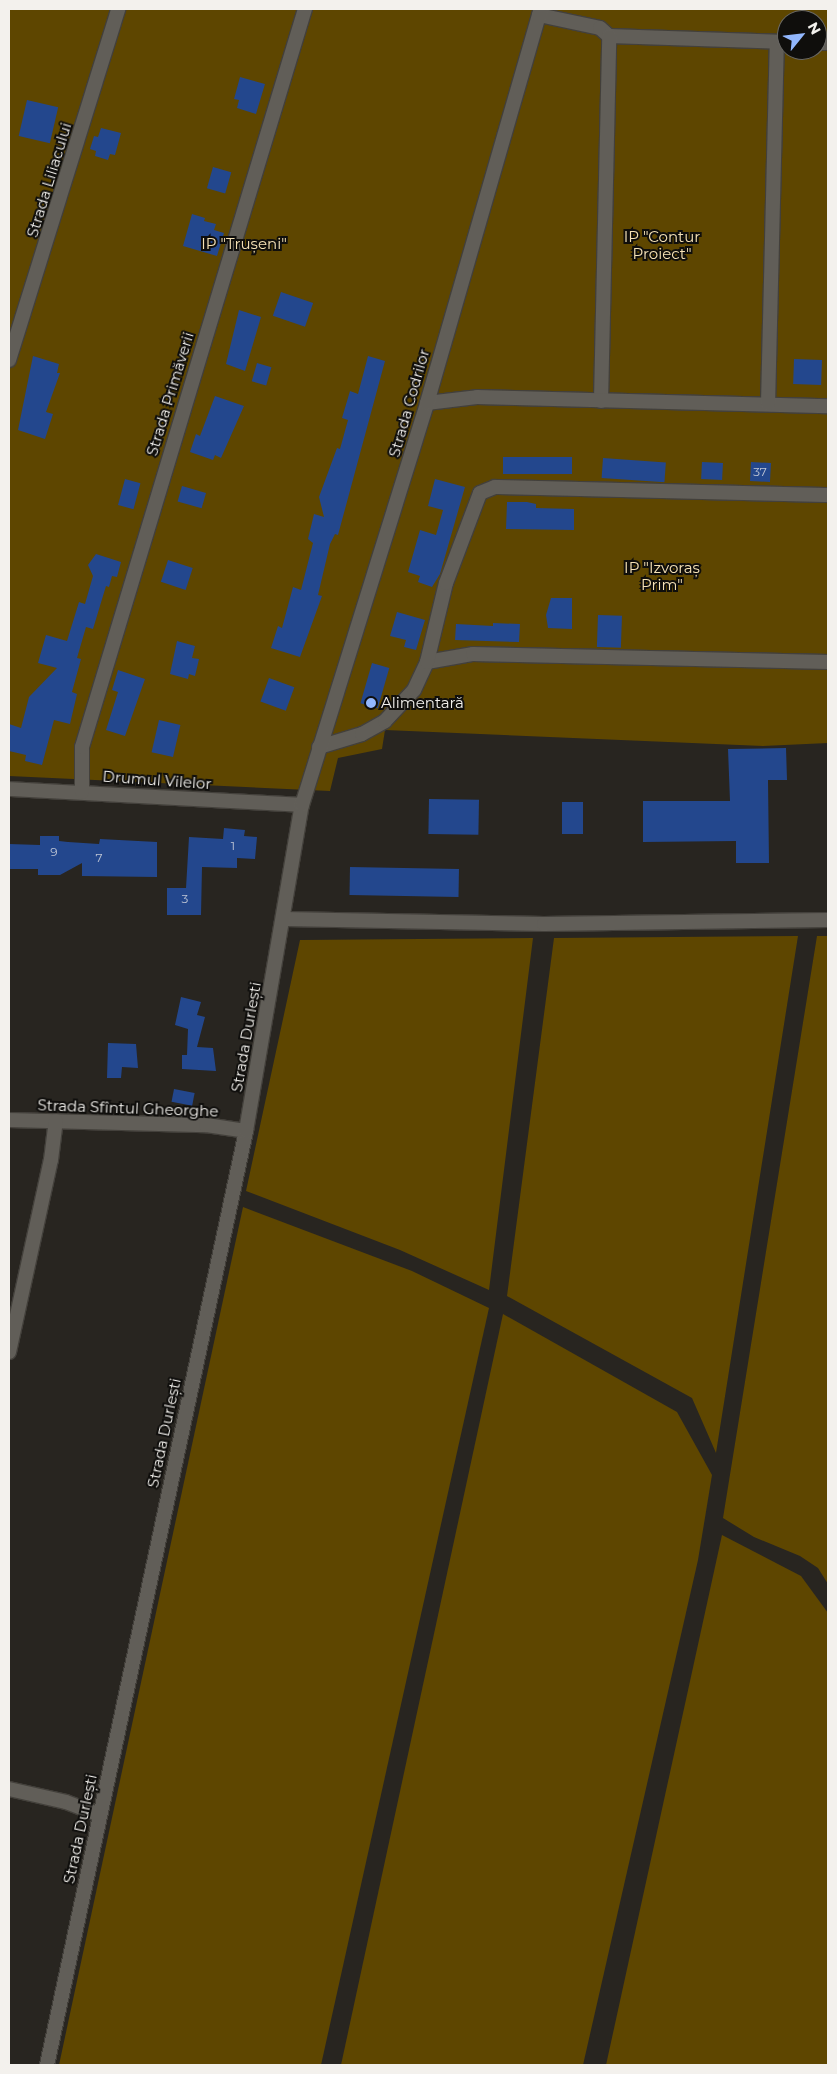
<!DOCTYPE html>
<html>
<head>
<meta charset="utf-8">
<style>
  body { margin:0 }
  #map { position:relative; width:837px; height:2074px; overflow:hidden; background:#282520; font-family:Montserrat,sans-serif }
  div>[style] { position:absolute }
  .green>* { inset:0; background:#5e4600 }
  .building>* { inset:0; background:#23478d; transform-origin:0 0 }
  .roads { filter:drop-shadow(1px 0 #43403b) drop-shadow(-1px 0 #43403b) drop-shadow(0 1px #43403b) drop-shadow(0 -1px #43403b) }
  .minor>* { height:14px; margin:-7px; padding:0 7px; transform-origin:7px; border-radius:7px; background:#615e58 }
  .tertiary>* { height:14px; margin:-7px; padding:0 7px; transform-origin:7px; border-radius:7px; background:#615e58 }
  .dots>* { width:14px; height:14px; translate:-50% -50%; box-sizing:border-box; border:2px solid #0f0e0c; border-radius:50% }
  span { translate:-50% -50%; white-space:nowrap; text-align:center; line-height:1.15; -webkit-text-stroke:4px #0f0e0c; paint-order:stroke }
  .number-label { font-size:12px; color:#bfc6d5 }
  .number-label span { -webkit-text-stroke-width:0 }
  .street-label { font-size:15px; color:#f3f1ed }
  .park-label { font-size:15px; color:#f6e2b6 }
  .poi-label { font-size:15px; color:#f3f1ed }
  .left { translate:0 -50%; text-align:left }
  .frame { position:absolute; inset:0; border:10px solid #f3f1ed; pointer-events:none }
  .north { position:absolute; left:777px; top:10px; width:50px; height:50px; box-sizing:border-box; background:#0f0e0c; border:1px solid #6a6966; border-radius:50%; rotate:61deg; font-size:14px; font-weight:700; line-height:20px; text-align:center; color:#f3f1ed }
  .north::after { content:''; display:block; margin:auto; width:18px; height:22px; background:#92b7fd; clip-path:polygon(50% 0,100% 100%,50% 72%,0 100%) }
</style>
</head>
<body>
<div id="map">
  <div class="green">
    <i style="clip-path:polygon(evenodd,9px 9px,828px 9px,828px 743px,763px 746px,385px 730px,382px 749px,338px 758px,330px 791px,9px 776px,9px 9px,787px 20px,817px 20px,817px 50px,787px 50px,787px 20px)"></i>
    <i style="clip-path:polygon(798px 936px,716px 1453px,692px 1398px,507px 1296px,554px 938px)"></i>
    <i style="clip-path:polygon(817px 936px,828px 936px,828px 1584px,818px 1568px,800px 1556px,754px 1537px,723px 1518px)"></i>
    <i style="clip-path:polygon(533px 938px,489px 1290px,400px 1250px,246px 1191px,300px 940px)"></i>
    <i style="clip-path:polygon(243px 1207px,412px 1271px,489px 1308px,321px 2065px,59px 2065px)"></i>
    <i style="clip-path:polygon(503px 1314px,677px 1412px,712px 1475px,698px 1560px,583px 2065px,341px 2065px)"></i>
    <i style="clip-path:polygon(722px 1535px,801px 1576px,828px 1613px,828px 2065px,606px 2065px)"></i>
  </div>
  <div class="building">
    <i style="clip-path:polygon(240px 77px,265px 84px,256px 114px,237px 108px,239px 100px,234px 99px)"></i>
    <i style="left:27px;top:100px;width:32px;height:37px;rotate:13deg"></i>
    <i style="clip-path:polygon(101px 128px,121px 133px,115px 155px,110px 154px,108px 160px,95px 156px,96px 151px,90px 149px,94px 136px,98px 137px)"></i>
    <i style="left:213px;top:167px;width:19px;height:22px;rotate:16deg"></i>
    <i style="clip-path:polygon(192px 214px,205px 218px,204px 221px,216px 224px,214px 230px,224px 233px,217px 256px,183px 246px)"></i>
    <i style="left:281px;top:292px;width:34px;height:25px;rotate:19deg"></i>
    <i style="clip-path:polygon(239px 310px,261px 317px,245px 371px,226px 364px)"></i>
    <i style="clip-path:polygon(33px 356px,59px 364px,57px 373px,60px 373px,46px 412px,53px 414px,45px 439px,18px 430px)"></i>
    <i style="clip-path:polygon(368px 356px,385px 361px,338px 535px,335px 534px,330px 544px,318px 595px,322px 596px,300px 657px,271px 648px,278px 626px,282px 628px,293px 587px,301px 590px,313px 543px,308px 539px,314px 514px,324px 517px,319px 497px,337px 448px,340px 449px,348px 420px,342px 418px,350px 391px,358px 394px)"></i>
    <i style="left:794px;top:359px;width:28px;height:25px;rotate:2deg"></i>
    <i style="left:257px;top:363px;width:15px;height:19px;rotate:16deg"></i>
    <i style="clip-path:polygon(215px 396px,244px 406px,221px 458px,215px 455px,213px 460px,190px 452px,196px 434px,200px 436px)"></i>
    <i style="left:503px;top:457px;width:69px;height:17px"></i>
    <i style="left:603px;top:458px;width:63px;height:20px;rotate:4deg"></i>
    <i style="left:702px;top:462px;width:21px;height:17px;rotate:3deg"></i>
    <i style="left:751px;top:462px;width:20px;height:19px;rotate:3deg"></i>
    <i style="left:125px;top:479px;width:16px;height:27px;rotate:15deg"></i>
    <i style="clip-path:polygon(435px 479px,465px 487px,440px 574px,432px 587px,418px 582px,420px 576px,408px 572px,420px 530px,436px 535px,443px 510px,428px 506px)"></i>
    <i style="left:182px;top:486px;width:25px;height:16px;rotate:16deg"></i>
    <i style="clip-path:polygon(507px 502px,527px 502px,536px 504px,536px 508px,574px 509px,574px 530px,506px 529px)"></i>
    <i style="clip-path:polygon(96px 554px,121px 562px,117px 577px,112px 576px,109px 587px,106px 586px,93px 629px,86px 627px,77px 658px,81px 659px,72px 692px,77px 694px,70px 724px,54px 720px,42px 765px,25px 761px,26px 755px,9px 751px,9px 724px,21px 728px,29px 697px,57px 668px,38px 663px,46px 635px,67px 641px,79px 602px,85px 604px,93px 576px,88px 565px)"></i>
    <i style="left:168px;top:560px;width:26px;height:23px;rotate:18deg"></i>
    <i style="clip-path:polygon(551px 598px,572px 598px,572px 629px,548px 628px,546px 615px)"></i>
    <i style="clip-path:polygon(397px 612px,425px 620px,416px 650px,404px 647px,406px 640px,390px 636px)"></i>
    <i style="left:598px;top:615px;width:24px;height:32px;rotate:2deg"></i>
    <i style="clip-path:polygon(493px 623px,520px 624px,519px 642px,455px 640px,456px 624px,493px 626px)"></i>
    <i style="clip-path:polygon(177px 641px,195px 646px,192px 658px,199px 659px,195px 676px,189px 674px,188px 679px,170px 674px)"></i>
    <i style="left:372px;top:663px;width:18px;height:42px;rotate:16deg"></i>
    <i style="clip-path:polygon(118px 670px,145px 679px,125px 736px,106px 730px,118px 692px,112px 690px)"></i>
    <i style="left:269px;top:678px;width:27px;height:25px;rotate:20deg"></i>
    <i style="left:159px;top:720px;width:22px;height:33px;rotate:13deg"></i>
    <i style="clip-path:polygon(786px 748px,787px 780px,768px 780px,769px 863px,736px 863px,736px 841px,643px 842px,643px 801px,730px 801px,728px 749px)"></i>
    <i style="left:429px;top:799px;width:50px;height:35px;rotate:1deg"></i>
    <i style="left:562px;top:802px;width:21px;height:32px"></i>
    <i style="clip-path:polygon(224px 828px,245px 830px,244px 836px,257px 837px,255px 859px,237px 858px,237px 868px,202px 867px,201px 915px,167px 915px,167px 888px,186px 888px,189px 837px,223px 839px)"></i>
    <i style="clip-path:polygon(40px 836px,59px 836px,59px 841px,68px 842px,99px 844px,100px 839px,157px 842px,157px 877px,82px 876px,82px 863px,60px 875px,38px 875px,38px 869px,9px 869px,9px 844px,40px 845px)"></i>
    <i style="left:350px;top:867px;width:109px;height:28px;rotate:1deg"></i>
    <i style="clip-path:polygon(181px 997px,201px 1002px,197px 1015px,205px 1017px,197px 1047px,213px 1048px,216px 1071px,182px 1069px,182px 1055px,187px 1055px,188px 1029px,175px 1025px)"></i>
    <i style="clip-path:polygon(108px 1043px,136px 1044px,138px 1068px,122px 1067px,121px 1078px,107px 1078px)"></i>
    <i style="left:174px;top:1089px;width:21px;height:13px;rotate:11deg"></i>
  </div>
  <div class="roads">
    <div class="minor">
      <i style="left:539px;top:15px;width:62px;rotate:12deg"></i>
      <i style="left:600px;top:28px;width:12px;rotate:42deg"></i>
      <i style="left:609px;top:36px;width:178px;rotate:1.9deg"></i>
      <i style="left:817px;top:43px;width:11px"></i>
      <i style="left:9px;top:360px;width:368px;rotate:-72.7deg"></i>
      <i style="left:601px;top:401px;width:365px;rotate:-88.7deg"></i>
      <i style="left:427px;top:403px;width:50px;rotate:-6.8deg"></i>
      <i style="left:477px;top:397px;width:351px;rotate:1.5deg"></i>
      <i style="left:768px;top:404px;width:362px;rotate:-88.6deg"></i>
      <i style="left:427px;top:662px;width:47px;rotate:-9.9deg"></i>
      <i style="left:473px;top:654px;width:355px;rotate:1.3deg"></i>
      <i style="left:319px;top:747px;width:45px;rotate:-16.8deg"></i>
      <i style="left:362px;top:734px;width:26px;rotate:-29deg"></i>
      <i style="left:385px;top:721px;width:42px;rotate:-46.9deg"></i>
      <i style="left:414px;top:690px;width:31px;rotate:-65deg"></i>
      <i style="left:427px;top:662px;width:81px;rotate:-76.5deg"></i>
      <i style="left:446px;top:583px;width:96px;rotate:-69.3deg"></i>
      <i style="left:480px;top:493px;width:16px;rotate:-22deg"></i>
      <i style="left:495px;top:487px;width:333px;rotate:1.4deg"></i>
      <i style="left:9px;top:789px;width:293px;rotate:3.1deg"></i>
      <i style="left:82px;top:792px;width:45px;rotate:-90deg"></i>
      <i style="left:82px;top:747px;width:771px;rotate:-73.19deg"></i>
      <i style="left:284px;top:919px;width:260px;rotate:1.1deg"></i>
      <i style="left:544px;top:924px;width:284px;rotate:-0.8deg"></i>
      <i style="left:9px;top:1120px;width:197px;rotate:1.5deg"></i>
      <i style="left:206px;top:1125px;width:40px;rotate:8.5deg"></i>
      <i style="left:9px;top:1352px;width:197px;rotate:-77.7deg"></i>
      <i style="left:51px;top:1160px;width:39px;rotate:-83deg"></i>
      <i style="left:9px;top:1789px;width:58px;rotate:12.8deg"></i>
      <i style="left:66px;top:1802px;width:36px;rotate:21deg"></i>
    </div>
    <div class="tertiary">
      <i style="left:47px;top:2065px;width:955px;rotate:-77.97deg"></i>
      <i style="left:246px;top:1131px;width:331px;rotate:-80.3deg"></i>
      <i style="left:302px;top:805px;width:421px;rotate:-72.7deg"></i>
      <i style="left:427px;top:403px;width:410px;rotate:-73.9deg"></i>
    </div>
  </div>
  <div class="dots">
    <i style="left:371px;top:703px;background:#92b7fd"></i>
  </div>
  <div class="number-label">
    <span style="left:760px;top:472px">37</span>
    <span style="left:233px;top:846px">1</span>
    <span style="left:54px;top:852px">9</span>
    <span style="left:99px;top:858px">7</span>
    <span style="left:185px;top:899px">3</span>
  </div>
  <div class="street-label">
    <span style="left:49px;top:180px;rotate:-73deg">Strada Liliacului</span>
    <span style="left:170px;top:394px;rotate:-73deg">Strada Primăverii</span>
    <span style="left:409px;top:403px;rotate:-74deg">Strada Codrilor</span>
    <span style="left:157px;top:780px;rotate:4deg">Drumul Vilelor</span>
    <span style="left:246px;top:1037px;rotate:-80deg">Strada Durlești</span>
    <span style="left:128px;top:1108px;rotate:2deg">Strada Sfîntul Gheorghe</span>
    <span style="left:164px;top:1433px;rotate:-78deg">Strada Durlești</span>
    <span style="left:80px;top:1829px;rotate:-78deg">Strada Durlești</span>
  </div>
  <div class="park-label">
    <span style="left:662px;top:245px">IP "Contur<br>Proiect"</span>
    <span style="left:244px;top:244px">IP "Trușeni"</span>
    <span style="left:662px;top:576px">IP "Izvoraș<br>Prim"</span>
  </div>
  <div class="poi-label">
    <span class="left" style="left:381px;top:703px">Alimentară</span>
  </div>
  <div class="frame"></div>
  <div class="north">N</div>
</div>
</body>
</html>
